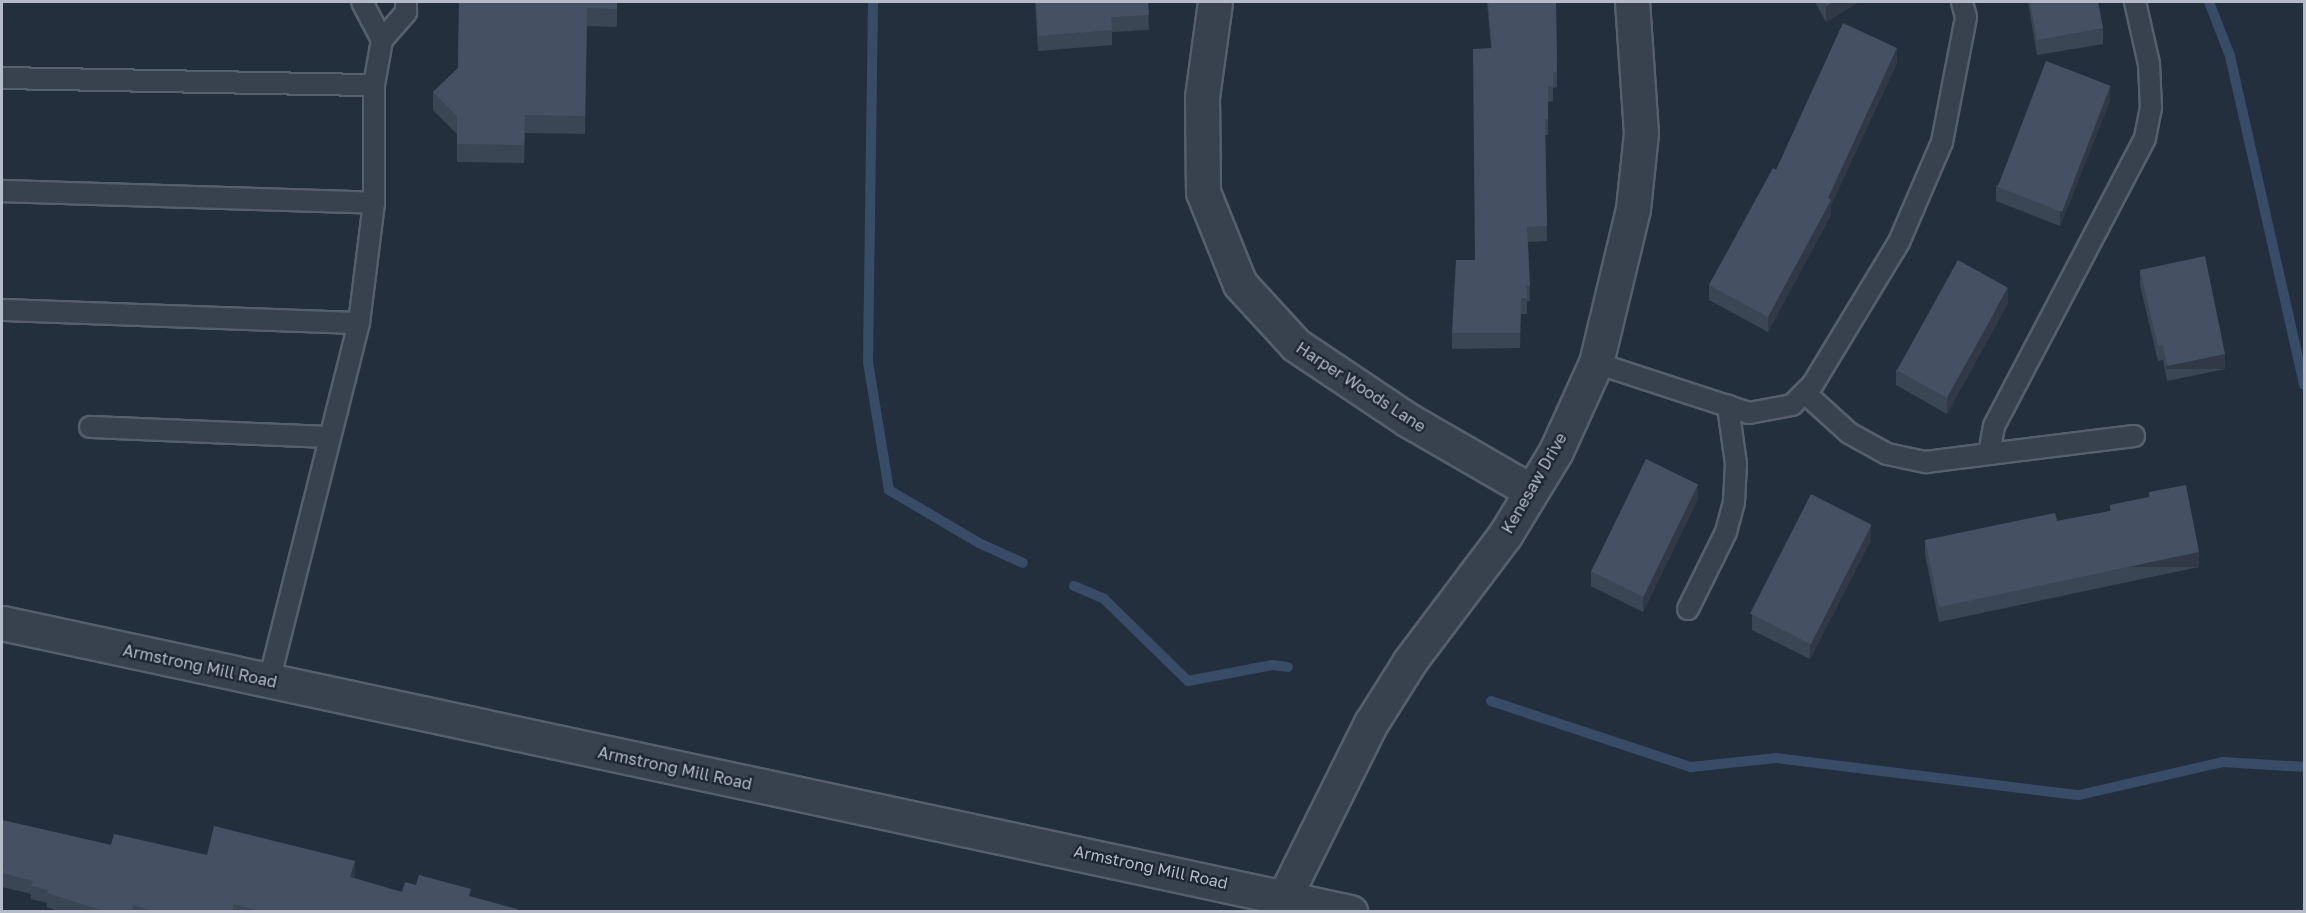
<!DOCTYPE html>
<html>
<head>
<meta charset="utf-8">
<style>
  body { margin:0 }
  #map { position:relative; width:2306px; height:913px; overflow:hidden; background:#242f3e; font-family:"Golos Text",sans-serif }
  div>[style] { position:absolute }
  .stream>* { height:10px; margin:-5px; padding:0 5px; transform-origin:5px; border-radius:5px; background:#394c67 }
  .roads { filter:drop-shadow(2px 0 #565f6c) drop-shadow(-2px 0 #565f6c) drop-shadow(0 2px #565f6c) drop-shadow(0 -2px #565f6c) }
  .service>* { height:20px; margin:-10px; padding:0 10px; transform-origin:10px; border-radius:10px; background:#38414e }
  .minor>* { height:33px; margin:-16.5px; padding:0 16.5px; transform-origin:16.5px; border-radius:16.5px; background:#38414e }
  .tertiary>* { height:33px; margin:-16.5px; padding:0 16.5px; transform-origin:16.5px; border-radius:16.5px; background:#38414e }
  .wall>* { inset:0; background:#3b4654 }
  .shaded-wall>* { inset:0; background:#303945; transform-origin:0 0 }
  .building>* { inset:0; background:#455162; transform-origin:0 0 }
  span { translate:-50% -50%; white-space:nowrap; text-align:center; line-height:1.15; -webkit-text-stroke:4.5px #1d2633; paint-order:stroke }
  .street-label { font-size:16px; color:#b4bcc9 }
  .frame { position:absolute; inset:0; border:3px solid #b4bcc9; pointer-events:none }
</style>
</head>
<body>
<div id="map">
  <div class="stream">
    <i style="left:873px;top:2px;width:360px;rotate:90.8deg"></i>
    <i style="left:868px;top:362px;width:130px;rotate:80.7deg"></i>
    <i style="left:889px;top:490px;width:104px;rotate:30.5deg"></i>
    <i style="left:979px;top:543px;width:48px;rotate:24.4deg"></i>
    <i style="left:2209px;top:2px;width:58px;rotate:68.7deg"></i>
    <i style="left:2230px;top:56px;width:337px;rotate:77.3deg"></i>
    <i style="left:1074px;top:586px;width:33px;rotate:23deg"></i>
    <i style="left:1104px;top:599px;width:117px;rotate:44.3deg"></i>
    <i style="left:1188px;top:681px;width:86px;rotate:-10.7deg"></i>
    <i style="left:1273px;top:665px;width:15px;rotate:8deg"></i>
    <i style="left:1491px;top:701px;width:211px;rotate:18.3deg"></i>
    <i style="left:1691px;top:767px;width:85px;rotate:-6deg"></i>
    <i style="left:1776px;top:758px;width:305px;rotate:7deg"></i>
    <i style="left:2079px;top:795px;width:148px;rotate:-12.9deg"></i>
    <i style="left:2223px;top:762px;width:81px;rotate:3.5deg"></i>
  </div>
  <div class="roads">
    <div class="service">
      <i style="left:362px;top:2px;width:43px;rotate:62.2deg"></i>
      <i style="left:2px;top:78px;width:372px;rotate:1.1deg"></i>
      <i style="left:2px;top:191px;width:372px;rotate:1.8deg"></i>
      <i style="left:2px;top:310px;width:357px;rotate:2.1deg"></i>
      <i style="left:1596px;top:363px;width:161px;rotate:18.1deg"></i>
      <i style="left:1749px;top:413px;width:44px;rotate:-10.5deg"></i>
      <i style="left:1792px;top:405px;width:30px;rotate:-45deg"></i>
      <i style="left:1813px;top:384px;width:166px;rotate:-58.8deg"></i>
      <i style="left:1899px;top:242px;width:109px;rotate:-66.7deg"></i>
      <i style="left:1942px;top:142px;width:127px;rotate:-79.1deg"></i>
      <i style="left:1966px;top:17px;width:16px;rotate:-105deg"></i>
      <i style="left:1805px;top:393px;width:59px;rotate:42.3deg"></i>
      <i style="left:1849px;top:433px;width:43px;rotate:28.9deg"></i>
      <i style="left:1887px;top:454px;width:40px;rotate:12deg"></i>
      <i style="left:1926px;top:462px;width:64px;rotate:-7.2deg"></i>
      <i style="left:90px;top:427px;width:240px;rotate:2.4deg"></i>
      <i style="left:2134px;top:436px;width:146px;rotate:172.9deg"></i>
      <i style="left:1989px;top:454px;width:28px;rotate:-80deg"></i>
      <i style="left:1994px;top:426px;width:325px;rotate:-62.3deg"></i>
      <i style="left:2145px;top:138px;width:31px;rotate:-79deg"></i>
      <i style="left:2151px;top:108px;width:44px;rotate:-92.6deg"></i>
      <i style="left:2149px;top:64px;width:64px;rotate:-102.7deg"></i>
      <i style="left:1688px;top:609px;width:86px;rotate:-63.7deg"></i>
      <i style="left:1726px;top:532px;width:31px;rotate:-75deg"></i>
      <i style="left:1734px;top:502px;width:38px;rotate:-87deg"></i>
      <i style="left:1736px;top:464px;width:59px;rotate:-97.9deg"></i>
      <i style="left:269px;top:681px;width:369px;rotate:-75.9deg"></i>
      <i style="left:359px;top:323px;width:121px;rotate:-82.9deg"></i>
      <i style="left:374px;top:203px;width:118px;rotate:-90deg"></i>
      <i style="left:374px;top:85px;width:46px;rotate:-79.9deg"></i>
      <i style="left:382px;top:40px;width:37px;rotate:-49deg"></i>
      <i style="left:406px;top:12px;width:10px;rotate:-90deg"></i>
    </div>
    <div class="minor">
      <i style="left:1215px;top:2px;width:96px;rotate:97.8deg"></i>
      <i style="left:1202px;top:97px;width:95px;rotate:89.4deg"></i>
      <i style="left:1203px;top:192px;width:99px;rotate:68.1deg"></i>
      <i style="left:1240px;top:284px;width:83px;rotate:47.4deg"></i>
      <i style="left:1296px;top:345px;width:135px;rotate:33.8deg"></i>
      <i style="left:1408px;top:420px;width:142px;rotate:30deg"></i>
    </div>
    <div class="tertiary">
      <i style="left:2px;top:623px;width:1379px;rotate:12.1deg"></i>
      <i style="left:1277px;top:912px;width:211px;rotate:-63.6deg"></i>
      <i style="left:1371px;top:723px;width:73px;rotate:-57.8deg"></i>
      <i style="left:1410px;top:661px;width:158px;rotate:-53deg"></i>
      <i style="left:1505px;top:535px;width:98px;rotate:-58.7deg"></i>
      <i style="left:1556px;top:451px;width:97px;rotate:-65.6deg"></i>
      <i style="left:1596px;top:363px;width:158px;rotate:-76.5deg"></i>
      <i style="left:1633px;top:209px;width:76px;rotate:-84deg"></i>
      <i style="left:1641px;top:133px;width:131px;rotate:-93.9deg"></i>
    </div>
  </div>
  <div class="wall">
    <i style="clip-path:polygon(459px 2px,617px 2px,617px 27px,587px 26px,585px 134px,525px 133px,524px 163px,457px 162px,457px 134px,433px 110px,433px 92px,458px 68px)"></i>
    <i style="clip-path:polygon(1035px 2px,1148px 2px,1149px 30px,1112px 32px,1112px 45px,1038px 51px)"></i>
    <i style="clip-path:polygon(1487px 2px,1556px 2px,1557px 87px,1553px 88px,1553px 101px,1548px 102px,1548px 135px,1545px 135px,1547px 241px,1528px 242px,1530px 301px,1527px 301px,1527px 314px,1521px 314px,1520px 348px,1452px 349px,1452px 333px,1475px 260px,1491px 48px)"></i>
    <i style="clip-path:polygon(1815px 2px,1859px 2px,1826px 22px)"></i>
    <i style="clip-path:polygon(2028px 2px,2098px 2px,2103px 28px,2103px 44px,2037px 55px)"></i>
    <i style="clip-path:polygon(1897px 63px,1831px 205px,1831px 215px,1768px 332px,1709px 300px,1709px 285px,1776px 170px)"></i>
    <i style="clip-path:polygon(2110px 101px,2060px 226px,1996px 201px,1996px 186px)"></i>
    <i style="clip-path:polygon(2140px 270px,2225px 369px,2167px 381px,2163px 360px,2158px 361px,2140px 285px)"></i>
    <i style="clip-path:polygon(2008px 303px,1947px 414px,1896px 385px,1896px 370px)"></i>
    <i style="clip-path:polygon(2149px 492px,2199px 567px,1939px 622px,1925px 555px,1925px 540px,2057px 521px,2110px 511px,2110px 505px,2149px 497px)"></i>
    <i style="clip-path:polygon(1698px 499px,1643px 612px,1591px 586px,1591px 571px)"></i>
    <i style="clip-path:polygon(1871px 540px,1810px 659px,1752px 630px,1752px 614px)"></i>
    <i style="clip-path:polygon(2px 820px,111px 845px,207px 855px,355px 874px,354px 878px,402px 892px,416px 885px,471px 897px,520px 912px,62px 912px,47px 907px,47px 903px,31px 899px,31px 894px,2px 887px)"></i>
  </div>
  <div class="shaded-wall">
    <i style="clip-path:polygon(1834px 2px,1859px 2px,1826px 22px,1826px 6px)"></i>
    <i style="clip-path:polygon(1897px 48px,1897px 63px,1831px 205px,1831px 215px,1768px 332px,1768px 317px)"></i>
    <i style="clip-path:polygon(2110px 86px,2110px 101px,2060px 226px,2060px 211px)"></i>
    <i style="clip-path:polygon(2008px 288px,2008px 303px,1947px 414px,1947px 398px)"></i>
    <i style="left:2225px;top:354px;width:15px;height:59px;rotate:90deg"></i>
    <i style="clip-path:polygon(1698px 484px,1698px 499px,1643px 612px,1643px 596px)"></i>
    <i style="clip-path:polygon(1871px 525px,1871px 540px,1810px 659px,1810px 644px)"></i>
    <i style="left:2199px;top:552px;width:15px;height:266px;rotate:90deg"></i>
    <i style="clip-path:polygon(355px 861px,355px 874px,350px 890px,350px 877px)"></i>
  </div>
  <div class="building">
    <i style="clip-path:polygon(459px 2px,617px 2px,617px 9px,587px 8px,585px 116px,525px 115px,524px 145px,457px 144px,457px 116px,433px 92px,458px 68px)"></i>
    <i style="clip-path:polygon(1036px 2px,1148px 2px,1149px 15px,1111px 17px,1112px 30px,1038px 36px)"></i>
    <i style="clip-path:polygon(1488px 2px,1556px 2px,1557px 72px,1553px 72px,1553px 86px,1548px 86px,1548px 119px,1545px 119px,1547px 226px,1527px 227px,1530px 286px,1526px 285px,1527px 298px,1521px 298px,1520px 333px,1452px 333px,1456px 260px,1475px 260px,1473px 49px,1492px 48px)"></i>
    <i style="clip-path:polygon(1824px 2px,1834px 2px,1826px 6px)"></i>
    <i style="clip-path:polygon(2030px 2px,2098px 2px,2103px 28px,2037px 40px)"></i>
    <i style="clip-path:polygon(1843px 23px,1897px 48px,1828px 198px,1831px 200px,1768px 317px,1709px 285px,1773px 168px,1776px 170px)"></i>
    <i style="left:2046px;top:61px;width:69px;height:135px;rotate:21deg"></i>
    <i style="clip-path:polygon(2205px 256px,2225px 354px,2167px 366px,2163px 345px,2158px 346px,2140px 270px)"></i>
    <i style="left:1958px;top:260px;width:57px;height:126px;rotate:29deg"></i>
    <i style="left:1646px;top:459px;width:58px;height:125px;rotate:26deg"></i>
    <i style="clip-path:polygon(2186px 485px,2199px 552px,1939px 607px,1925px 540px,2055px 513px,2057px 521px,2111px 511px,2110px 505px,2150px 497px,2149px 492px)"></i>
    <i style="left:1811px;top:494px;width:68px;height:134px;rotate:27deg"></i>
    <i style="clip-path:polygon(2px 820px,111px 845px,114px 834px,207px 855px,214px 826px,355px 861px,350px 877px,402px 892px,405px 882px,416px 885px,419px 875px,471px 889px,469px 896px,517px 909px,520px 912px,263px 912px,234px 904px,232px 912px,156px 912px,133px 905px,132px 912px,108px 912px,47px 893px,48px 890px,31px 886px,33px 881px,2px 873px,4px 865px,2px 864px)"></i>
  </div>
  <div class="street-label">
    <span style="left:1361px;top:387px;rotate:33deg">Harper Woods Lane</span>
    <span style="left:1534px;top:483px;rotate:-60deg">Kenesaw Drive</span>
    <span style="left:200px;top:666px;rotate:12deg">Armstrong Mill Road</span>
    <span style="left:675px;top:768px;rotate:12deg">Armstrong Mill Road</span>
    <span style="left:1151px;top:867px;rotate:12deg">Armstrong Mill Road</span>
  </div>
  <div class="frame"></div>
</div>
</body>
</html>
